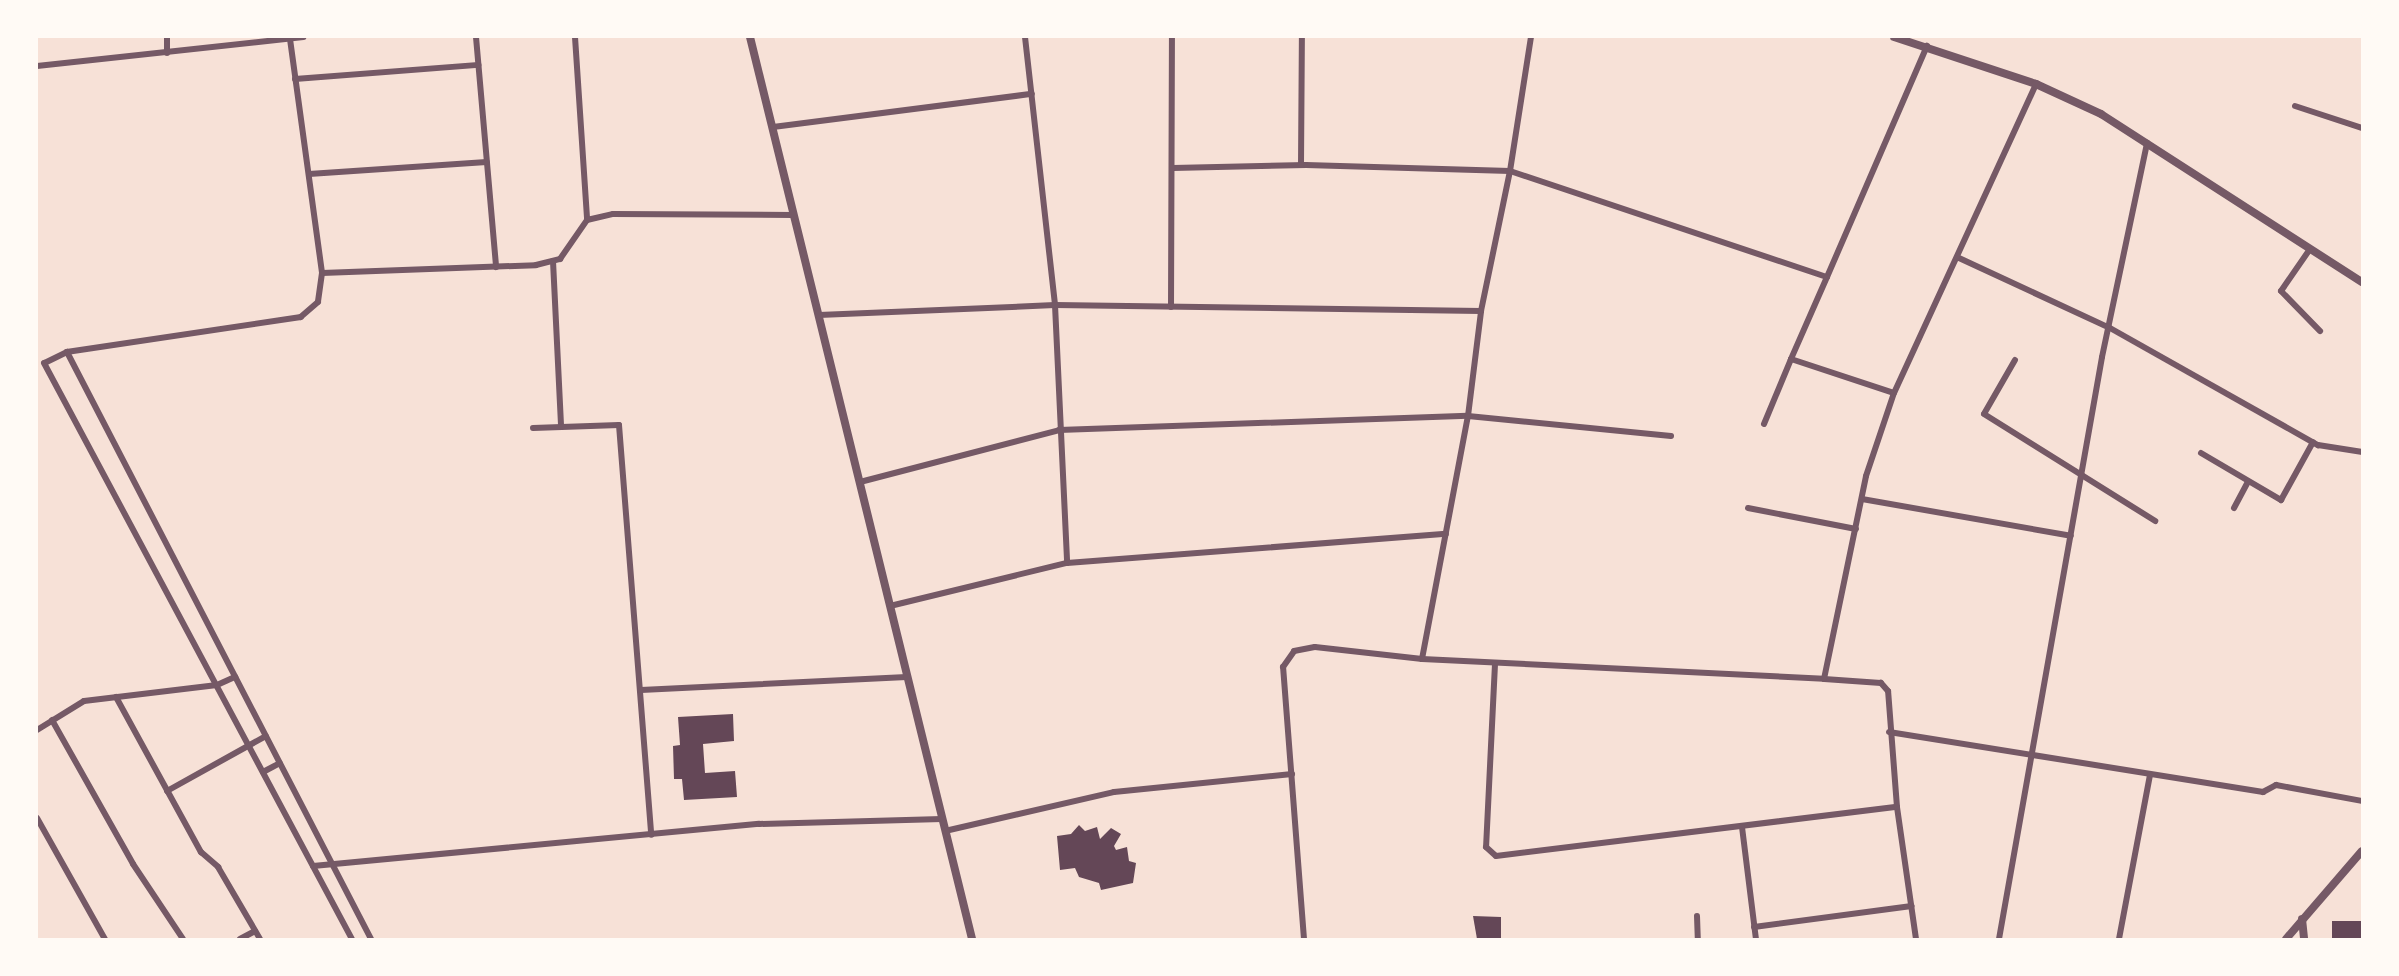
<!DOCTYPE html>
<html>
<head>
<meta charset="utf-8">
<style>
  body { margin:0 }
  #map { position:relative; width:2399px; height:976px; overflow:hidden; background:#f7e1d7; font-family:Helvetica,sans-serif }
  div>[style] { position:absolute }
  .building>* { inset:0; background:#644757; transform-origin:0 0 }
  .minor>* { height:6px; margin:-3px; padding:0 3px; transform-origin:3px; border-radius:3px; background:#755966 }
  .tertiary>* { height:8px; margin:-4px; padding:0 4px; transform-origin:4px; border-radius:4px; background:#755966 }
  span { translate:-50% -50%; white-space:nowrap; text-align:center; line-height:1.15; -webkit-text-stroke:6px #fffaf5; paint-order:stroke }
  .frame { position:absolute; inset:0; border:38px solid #fffaf5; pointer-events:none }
</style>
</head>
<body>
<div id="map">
  <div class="building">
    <i style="clip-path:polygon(733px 714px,734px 741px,703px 744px,705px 773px,735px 771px,737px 797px,684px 800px,682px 779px,674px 779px,673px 746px,680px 745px,678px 717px)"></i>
    <i style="clip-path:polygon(1079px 825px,1085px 831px,1097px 827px,1100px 839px,1111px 828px,1121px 834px,1114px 846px,1116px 850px,1127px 847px,1129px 861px,1136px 863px,1133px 883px,1101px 890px,1099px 883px,1079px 877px,1075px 868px,1060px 870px,1057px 836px,1071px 834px)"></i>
    <i style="clip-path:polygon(1473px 916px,1501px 917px,1501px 939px,1477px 939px)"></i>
    <i style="left:2362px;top:921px;width:18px;height:30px;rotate:90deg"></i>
  </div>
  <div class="minor">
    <i style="left:167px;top:37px;width:16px;rotate:90deg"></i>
    <i style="left:476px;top:37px;width:231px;rotate:85deg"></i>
    <i style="left:575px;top:37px;width:183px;rotate:86.2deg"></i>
    <i style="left:1025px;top:37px;width:270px;rotate:83.6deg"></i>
    <i style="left:1055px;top:305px;width:258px;rotate:87.3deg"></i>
    <i style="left:290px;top:39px;width:236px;rotate:82.2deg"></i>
    <i style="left:322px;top:273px;width:29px;rotate:98deg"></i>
    <i style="left:318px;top:302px;width:23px;rotate:139deg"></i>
    <i style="left:301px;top:317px;width:237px;rotate:171.5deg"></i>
    <i style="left:67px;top:352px;width:25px;rotate:154deg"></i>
    <i style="left:44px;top:363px;width:653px;rotate:61.87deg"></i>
    <i style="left:37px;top:66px;width:268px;rotate:-6.2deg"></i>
    <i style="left:295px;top:79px;width:184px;rotate:-4.4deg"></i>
    <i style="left:2295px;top:106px;width:71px;rotate:18.2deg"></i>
    <i style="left:773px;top:127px;width:261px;rotate:-7.3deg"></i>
    <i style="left:1301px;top:165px;width:128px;rotate:-89.6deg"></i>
    <i style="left:1173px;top:168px;width:133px;rotate:-1.3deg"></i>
    <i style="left:1306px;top:165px;width:204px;rotate:1.7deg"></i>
    <i style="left:1510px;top:171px;width:334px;rotate:18.5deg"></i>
    <i style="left:1827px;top:277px;width:252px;rotate:-66.6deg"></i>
    <i style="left:309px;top:174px;width:178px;rotate:-3.9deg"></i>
    <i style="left:2310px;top:249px;width:51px;rotate:124.6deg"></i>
    <i style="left:2281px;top:291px;width:56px;rotate:45.7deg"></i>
    <i style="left:1959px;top:258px;width:166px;rotate:24.9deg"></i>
    <i style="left:2110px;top:328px;width:239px;rotate:29.4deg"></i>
    <i style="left:2318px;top:445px;width:45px;rotate:9deg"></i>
    <i style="left:553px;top:261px;width:166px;rotate:87.2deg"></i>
    <i style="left:322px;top:273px;width:214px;rotate:-2.1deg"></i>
    <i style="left:536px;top:265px;width:25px;rotate:-14deg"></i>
    <i style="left:560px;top:259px;width:47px;rotate:-55.3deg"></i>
    <i style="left:587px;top:220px;width:27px;rotate:-13deg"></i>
    <i style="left:613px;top:214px;width:180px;rotate:0.3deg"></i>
    <i style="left:1827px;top:277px;width:90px;rotate:113.7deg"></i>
    <i style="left:1791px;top:359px;width:108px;rotate:18.3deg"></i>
    <i style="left:1171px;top:307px;width:270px;rotate:-89.8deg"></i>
    <i style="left:819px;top:315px;width:236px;rotate:-2.4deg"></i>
    <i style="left:1055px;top:305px;width:426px;rotate:0.8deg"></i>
    <i style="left:67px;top:352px;width:661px;rotate:62.62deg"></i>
    <i style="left:2015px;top:360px;width:62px;rotate:119.9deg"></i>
    <i style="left:1984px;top:414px;width:202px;rotate:32deg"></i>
    <i style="left:1764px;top:424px;width:70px;rotate:-67.4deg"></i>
    <i style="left:533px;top:428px;width:86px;rotate:-2deg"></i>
    <i style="left:619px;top:425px;width:411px;rotate:85.5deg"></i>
    <i style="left:2201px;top:453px;width:93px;rotate:30.4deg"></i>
    <i style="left:2281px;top:500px;width:66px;rotate:-61.1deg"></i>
    <i style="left:860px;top:482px;width:206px;rotate:-14.6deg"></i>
    <i style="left:1059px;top:430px;width:409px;rotate:-2deg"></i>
    <i style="left:1468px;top:416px;width:204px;rotate:5.6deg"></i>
    <i style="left:1862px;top:499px;width:212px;rotate:10deg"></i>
    <i style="left:1748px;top:508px;width:110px;rotate:11deg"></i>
    <i style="left:2234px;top:508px;width:30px;rotate:-62deg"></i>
    <i style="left:890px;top:606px;width:182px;rotate:-13.7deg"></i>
    <i style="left:1067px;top:563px;width:380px;rotate:-4.4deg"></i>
    <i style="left:1422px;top:659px;width:247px;rotate:-79.3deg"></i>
    <i style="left:1468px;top:416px;width:106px;rotate:-82.9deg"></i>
    <i style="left:1481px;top:311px;width:143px;rotate:-78.3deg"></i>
    <i style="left:1510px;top:171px;width:136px;rotate:-81.1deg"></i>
    <i style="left:1495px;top:664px;width:183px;rotate:92.8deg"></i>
    <i style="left:1486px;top:847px;width:13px;rotate:42deg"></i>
    <i style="left:1496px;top:856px;width:404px;rotate:-7deg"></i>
    <i style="left:641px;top:690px;width:266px;rotate:-2.8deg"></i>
    <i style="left:116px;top:697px;width:177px;rotate:61.3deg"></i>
    <i style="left:201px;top:852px;width:23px;rotate:41deg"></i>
    <i style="left:218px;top:867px;width:83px;rotate:59.7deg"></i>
    <i style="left:52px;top:720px;width:165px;rotate:60.6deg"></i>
    <i style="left:133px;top:864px;width:90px;rotate:56.3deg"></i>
    <i style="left:37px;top:730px;width:55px;rotate:-31.7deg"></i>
    <i style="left:84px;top:701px;width:134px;rotate:-6.9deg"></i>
    <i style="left:217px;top:685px;width:20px;rotate:-24deg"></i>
    <i style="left:1889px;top:732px;width:379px;rotate:9.1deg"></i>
    <i style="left:2263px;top:792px;width:15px;rotate:-28deg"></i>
    <i style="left:2276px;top:785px;width:87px;rotate:10.5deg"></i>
    <i style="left:263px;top:772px;width:19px;rotate:-28deg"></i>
    <i style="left:167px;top:791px;width:113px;rotate:-29.1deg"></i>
    <i style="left:37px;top:818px;width:139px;rotate:60.7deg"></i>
    <i style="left:1742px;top:827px;width:113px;rotate:82.9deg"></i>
    <i style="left:945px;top:831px;width:173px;rotate:-13deg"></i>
    <i style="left:1114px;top:792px;width:179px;rotate:-5.8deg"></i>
    <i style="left:313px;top:866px;width:448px;rotate:-5.4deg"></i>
    <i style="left:759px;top:824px;width:183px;rotate:-1.6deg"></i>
    <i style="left:1697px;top:916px;width:23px;rotate:88deg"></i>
    <i style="left:1754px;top:927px;width:159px;rotate:-7.6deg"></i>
    <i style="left:240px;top:939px;width:17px;rotate:-28deg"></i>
    <i style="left:1304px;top:939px;width:273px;rotate:-94.4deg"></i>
    <i style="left:1283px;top:667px;width:19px;rotate:-55deg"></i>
    <i style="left:1294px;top:651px;width:21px;rotate:-11deg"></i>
    <i style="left:1315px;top:647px;width:108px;rotate:6.4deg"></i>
    <i style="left:1422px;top:659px;width:402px;rotate:2.8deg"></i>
    <i style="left:1916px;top:939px;width:133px;rotate:-98.2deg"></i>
    <i style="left:1897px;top:807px;width:116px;rotate:-94.4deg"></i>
    <i style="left:1888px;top:691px;width:11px;rotate:-131deg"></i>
    <i style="left:1881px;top:683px;width:57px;rotate:-176deg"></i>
    <i style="left:1824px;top:679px;width:207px;rotate:-78.3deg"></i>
    <i style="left:1866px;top:476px;width:88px;rotate:-71.4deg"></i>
    <i style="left:1894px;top:393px;width:340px;rotate:-65.3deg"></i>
    <i style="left:1999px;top:939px;width:591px;rotate:-79.96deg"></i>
    <i style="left:2102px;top:357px;width:219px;rotate:-78.1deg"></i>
    <i style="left:2119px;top:939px;width:167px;rotate:-79.3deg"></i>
  </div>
  <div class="tertiary">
    <i style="left:750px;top:37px;width:929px;rotate:76.17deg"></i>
    <i style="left:1894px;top:37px;width:150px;rotate:18.3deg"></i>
    <i style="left:2036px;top:84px;width:72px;rotate:24.8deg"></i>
    <i style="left:2101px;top:114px;width:310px;rotate:32.8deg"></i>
    <i style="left:2302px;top:919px;width:20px;rotate:84deg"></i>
    <i style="left:2286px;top:939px;width:116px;rotate:-49.2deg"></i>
  </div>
  <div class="frame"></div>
</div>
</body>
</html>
